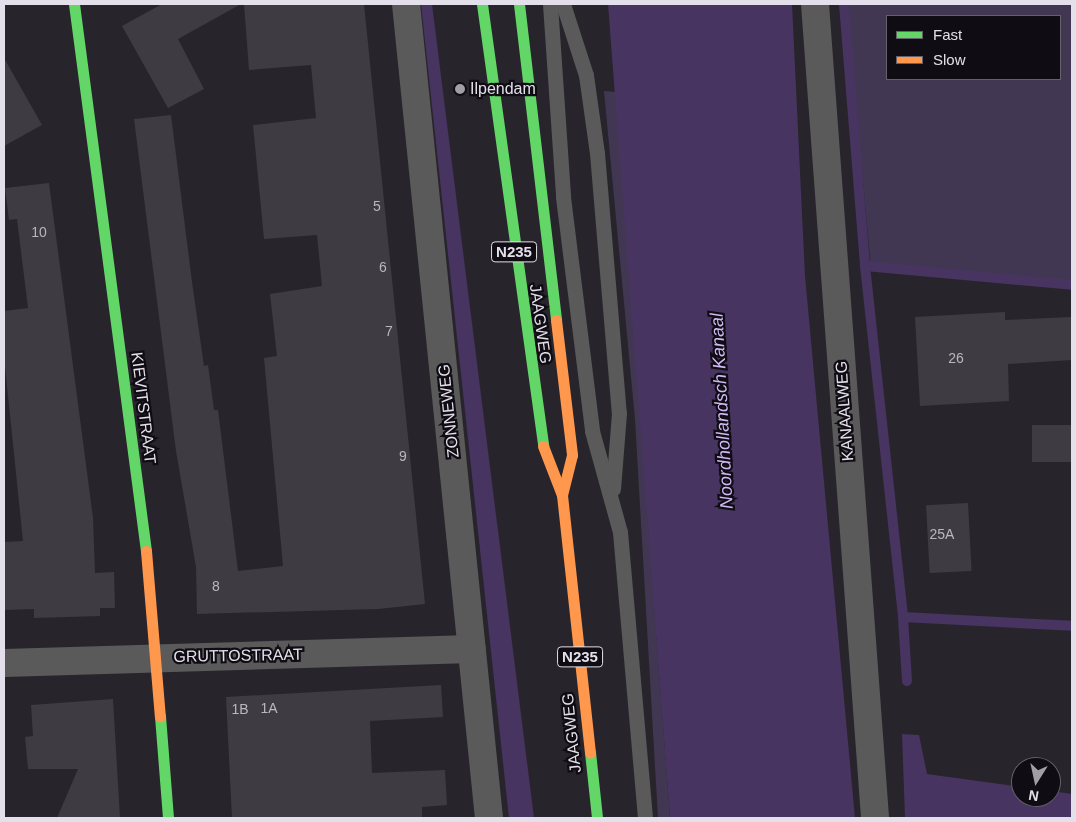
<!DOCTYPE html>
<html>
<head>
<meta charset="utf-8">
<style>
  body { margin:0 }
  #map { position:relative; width:1076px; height:822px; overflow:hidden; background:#28242c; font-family:Arial,sans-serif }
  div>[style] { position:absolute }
  .green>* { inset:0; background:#423752 }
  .water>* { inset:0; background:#473460 }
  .stream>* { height:10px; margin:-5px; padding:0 5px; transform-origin:5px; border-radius:5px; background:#473460 }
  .building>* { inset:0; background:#3e3b42; transform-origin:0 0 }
  .lane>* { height:15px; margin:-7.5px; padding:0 7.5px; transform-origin:7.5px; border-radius:7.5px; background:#595a59 }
  .street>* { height:28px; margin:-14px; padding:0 14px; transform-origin:14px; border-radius:14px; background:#595a59 }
  .fast>* { height:11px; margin:-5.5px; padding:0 5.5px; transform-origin:5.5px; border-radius:5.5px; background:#63d668 }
  .slow>* { height:11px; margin:-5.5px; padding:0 5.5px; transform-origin:5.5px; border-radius:5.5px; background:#ff974d }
  .dots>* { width:14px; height:14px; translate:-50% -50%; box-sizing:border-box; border:2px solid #0f0c13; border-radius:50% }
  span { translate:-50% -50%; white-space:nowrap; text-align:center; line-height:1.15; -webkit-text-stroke:4.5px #0f0c13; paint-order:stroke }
  .number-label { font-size:14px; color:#bab7c1 }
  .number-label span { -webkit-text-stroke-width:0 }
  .shield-label span { padding:1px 4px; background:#0f0c13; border:1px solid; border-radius:4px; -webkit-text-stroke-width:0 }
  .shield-label { font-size:15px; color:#e4e0eb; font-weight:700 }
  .poi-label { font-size:16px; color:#e4e0eb }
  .left { translate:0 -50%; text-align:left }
  .street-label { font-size:16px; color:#e4e0eb }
  .water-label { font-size:18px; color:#d0b8f5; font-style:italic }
  .frame { position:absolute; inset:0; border:5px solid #e4e0eb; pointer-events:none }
  .legend { position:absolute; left:886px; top:15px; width:175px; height:65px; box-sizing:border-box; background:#0f0c13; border:1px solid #646169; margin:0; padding:6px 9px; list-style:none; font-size:15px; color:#e4e0eb }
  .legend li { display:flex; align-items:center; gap:10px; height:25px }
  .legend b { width:25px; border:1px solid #646169 }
  .north { position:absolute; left:1011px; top:757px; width:50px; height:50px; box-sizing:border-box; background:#0f0c13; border:1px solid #646169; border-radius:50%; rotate:190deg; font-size:14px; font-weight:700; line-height:20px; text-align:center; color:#e4e0eb }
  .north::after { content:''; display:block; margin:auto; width:18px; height:22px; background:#a29ea8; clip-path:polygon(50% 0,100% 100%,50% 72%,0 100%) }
</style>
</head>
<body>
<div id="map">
  <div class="green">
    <i style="clip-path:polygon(evenodd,847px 4px,1072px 4px,1072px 287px,871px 269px,847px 4px,887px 16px,1060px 16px,1060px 79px,887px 79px,887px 16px)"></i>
    <i style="clip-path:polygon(604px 91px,616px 92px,670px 818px,658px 818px,635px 419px)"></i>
  </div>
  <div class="water">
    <i style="clip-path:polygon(421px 4px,432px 4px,534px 818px,509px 818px)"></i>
    <i style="clip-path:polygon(608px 4px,792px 4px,805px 276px,855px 818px,670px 818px)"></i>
    <i style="clip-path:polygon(902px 734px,919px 735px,927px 774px,1021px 787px,1021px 797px,1051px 797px,1051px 791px,1072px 794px,1072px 818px,905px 818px)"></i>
  </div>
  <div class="stream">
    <i style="left:844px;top:4px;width:263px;rotate:85.4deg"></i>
    <i style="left:865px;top:266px;width:208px;rotate:5.2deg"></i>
    <i style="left:865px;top:266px;width:353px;rotate:83.8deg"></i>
    <i style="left:907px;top:681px;width:64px;rotate:-93.6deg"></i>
    <i style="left:903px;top:617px;width:169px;rotate:3deg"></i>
  </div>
  <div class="building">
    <i style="clip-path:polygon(162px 4px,241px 4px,178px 39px,204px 89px,168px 108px,122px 26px)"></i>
    <i style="clip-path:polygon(244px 4px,364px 4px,425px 604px,378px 609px,197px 614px,196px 567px,176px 451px,134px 119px,171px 115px,192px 282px,204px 366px,208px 365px,214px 410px,218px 410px,238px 571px,283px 566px,264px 358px,277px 356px,270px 294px,322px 286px,317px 235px,264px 239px,253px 125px,316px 118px,311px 65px,249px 70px)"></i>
    <i style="clip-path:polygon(4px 58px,42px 125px,4px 146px)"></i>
    <i style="clip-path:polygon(49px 183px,93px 518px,95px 573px,114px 572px,115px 608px,100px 608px,100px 616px,34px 618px,34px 609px,4px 610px,4px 542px,23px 541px,4px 357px,4px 311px,28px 308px,17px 219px,9px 220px,5px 188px)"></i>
    <i style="clip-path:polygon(1005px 312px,1005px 320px,1072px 317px,1072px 360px,1008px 364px,1009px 401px,920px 406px,915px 317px)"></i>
    <i style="left:1072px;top:425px;width:37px;height:40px;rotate:90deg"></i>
    <i style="left:968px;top:503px;width:68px;height:42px;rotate:87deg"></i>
    <i style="clip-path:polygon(441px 685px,443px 717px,370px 721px,372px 773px,445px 770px,447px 805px,422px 807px,422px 818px,232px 818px,226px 697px)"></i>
    <i style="clip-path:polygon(113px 699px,120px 818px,57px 818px,78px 769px,28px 769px,25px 737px,33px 736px,31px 705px)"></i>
  </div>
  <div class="lane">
    <i style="left:550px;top:4px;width:193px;rotate:86.1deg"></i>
    <i style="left:563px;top:197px;width:236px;rotate:82.9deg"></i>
    <i style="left:592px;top:431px;width:105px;rotate:74.5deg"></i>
    <i style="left:620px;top:532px;width:287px;rotate:85deg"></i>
    <i style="left:563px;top:4px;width:75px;rotate:72.1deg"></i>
    <i style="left:586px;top:75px;width:79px;rotate:82deg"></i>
    <i style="left:597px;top:153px;width:261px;rotate:85.2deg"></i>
    <i style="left:619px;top:413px;width:76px;rotate:94.5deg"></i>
  </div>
  <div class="street">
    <i style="left:406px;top:4px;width:818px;rotate:84.18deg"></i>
    <i style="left:815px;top:4px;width:816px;rotate:85.78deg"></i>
    <i style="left:4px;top:663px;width:468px;rotate:-1.7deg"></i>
  </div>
  <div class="fast">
    <i style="left:74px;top:4px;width:552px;rotate:82.5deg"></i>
    <i style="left:482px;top:4px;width:446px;rotate:82.1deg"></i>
    <i style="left:519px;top:4px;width:318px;rotate:83.3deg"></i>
    <i style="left:160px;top:716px;width:102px;rotate:85.5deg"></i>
    <i style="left:590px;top:752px;width:66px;rotate:83.9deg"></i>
  </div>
  <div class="slow">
    <i style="left:556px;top:320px;width:136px;rotate:83.2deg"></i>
    <i style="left:572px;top:455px;width:41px;rotate:104deg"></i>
    <i style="left:543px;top:446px;width:53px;rotate:68.8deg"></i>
    <i style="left:562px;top:495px;width:259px;rotate:83.8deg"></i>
    <i style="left:146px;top:551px;width:166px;rotate:85.2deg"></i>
  </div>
  <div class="dots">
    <i style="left:460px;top:89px;background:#a29ea8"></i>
  </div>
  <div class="number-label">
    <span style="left:377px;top:206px">5</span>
    <span style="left:39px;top:232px">10</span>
    <span style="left:383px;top:267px">6</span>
    <span style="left:389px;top:331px">7</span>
    <span style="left:956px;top:358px">26</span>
    <span style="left:403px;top:456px">9</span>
    <span style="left:942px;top:534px">25A</span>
    <span style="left:216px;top:586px">8</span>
    <span style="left:269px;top:708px">1A</span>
    <span style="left:240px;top:709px">1B</span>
  </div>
  <div class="shield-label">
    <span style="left:514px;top:252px">N235</span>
    <span style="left:580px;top:657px">N235</span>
  </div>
  <div class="poi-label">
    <span class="left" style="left:470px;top:89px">Ilpendam</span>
  </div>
  <div class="street-label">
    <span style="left:540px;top:324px;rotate:82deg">JAAGWEG</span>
    <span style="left:143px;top:408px;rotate:83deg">KIEVITSTRAAT</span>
    <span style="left:449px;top:411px;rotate:-96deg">ZONNEWEG</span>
    <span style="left:845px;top:411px;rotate:-94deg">KANAALWEG</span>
    <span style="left:238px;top:656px;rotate:-1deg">GRUTTOSTRAAT</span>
    <span style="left:572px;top:733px;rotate:-96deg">JAAGWEG</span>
  </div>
  <div class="water-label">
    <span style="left:722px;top:411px;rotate:-93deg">Noordhollandsch Kanaal</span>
  </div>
  <div class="frame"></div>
  <ul class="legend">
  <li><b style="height:6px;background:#63d668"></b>Fast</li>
  <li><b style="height:6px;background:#ff974d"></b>Slow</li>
  </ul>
  <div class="north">N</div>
</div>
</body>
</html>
